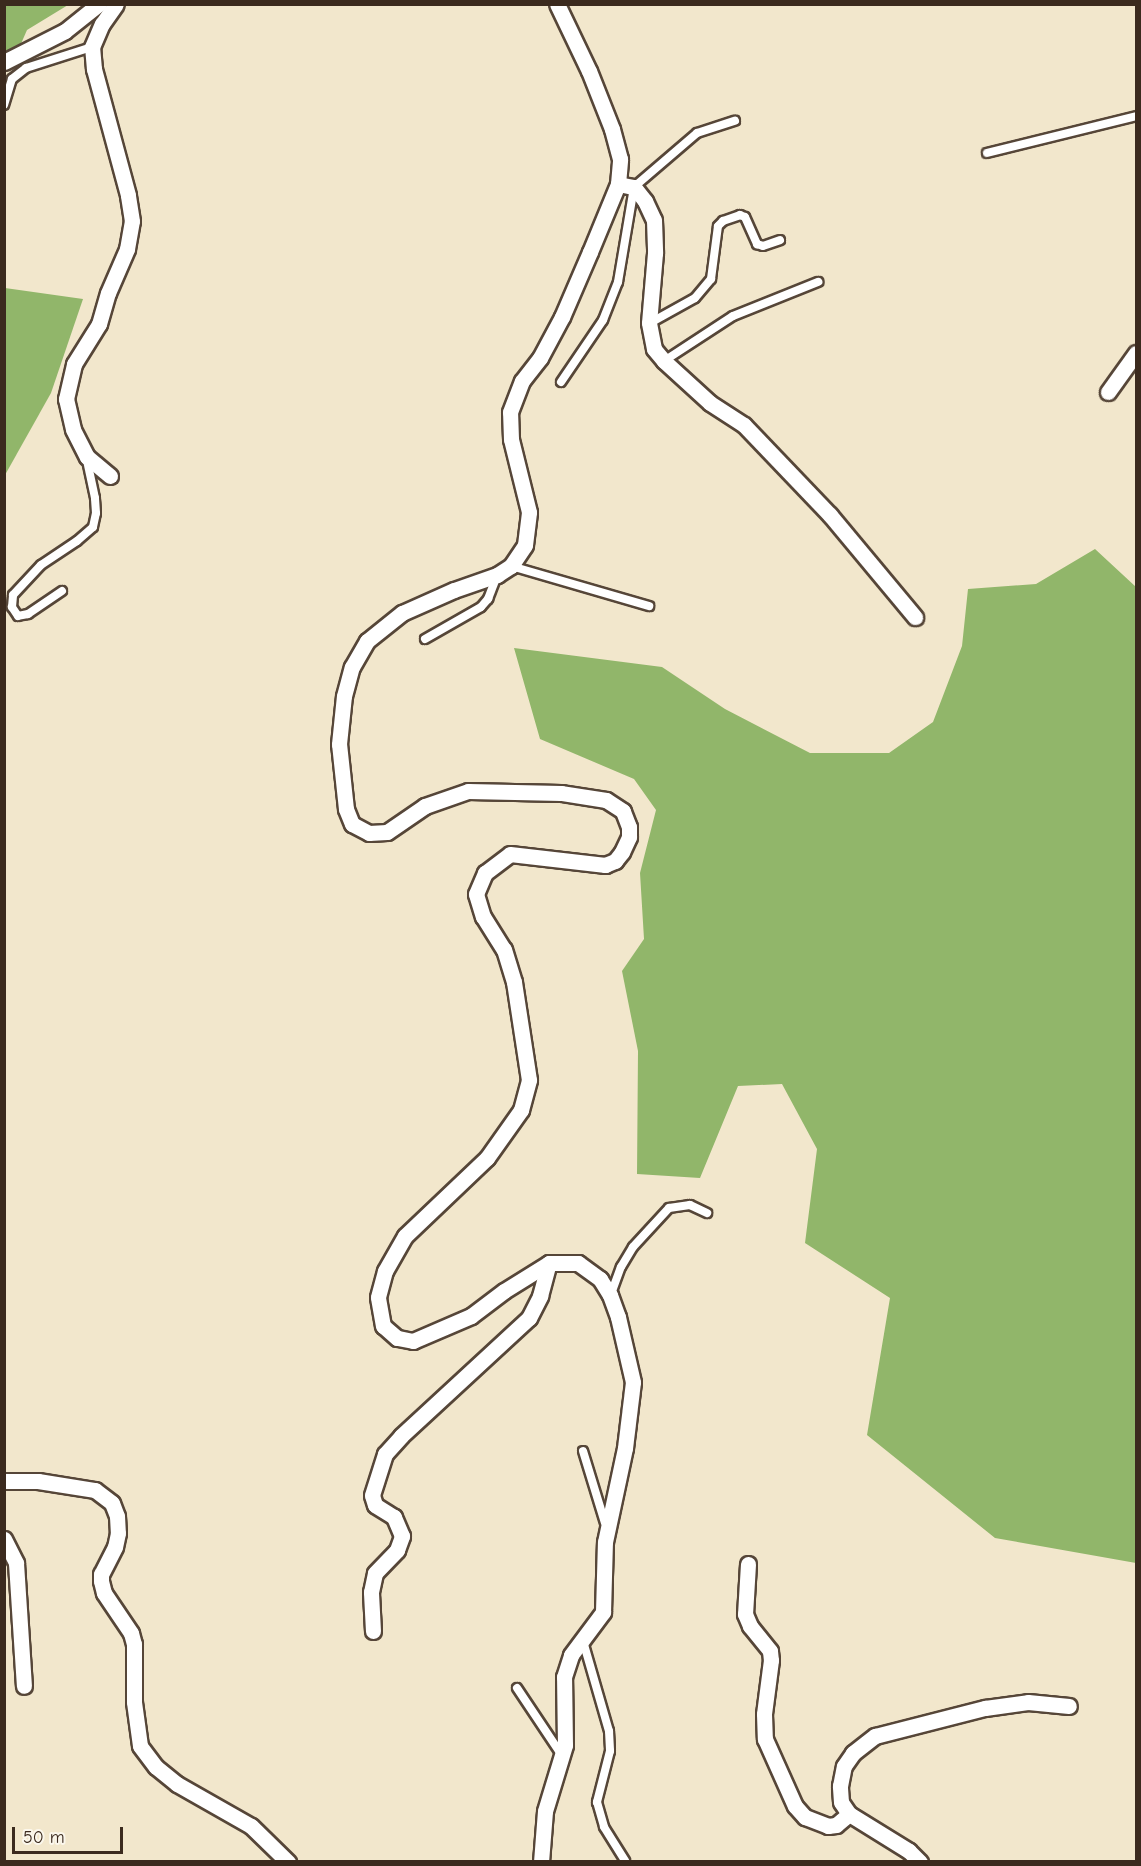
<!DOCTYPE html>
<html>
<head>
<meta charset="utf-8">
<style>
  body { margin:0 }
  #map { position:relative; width:1141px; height:1866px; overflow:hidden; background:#f2e7cc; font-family:"Comic Neue",sans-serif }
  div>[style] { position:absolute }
  .forest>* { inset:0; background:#91b66a }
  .roads { filter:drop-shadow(2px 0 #564638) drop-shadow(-2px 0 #564638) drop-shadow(0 2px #564638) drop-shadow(0 -2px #564638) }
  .lane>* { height:8px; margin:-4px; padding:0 4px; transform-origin:4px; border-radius:4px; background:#fff }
  .street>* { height:15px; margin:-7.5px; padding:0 7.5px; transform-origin:7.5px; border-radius:7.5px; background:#fff }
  span { translate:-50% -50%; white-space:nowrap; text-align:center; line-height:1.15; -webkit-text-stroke:4.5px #fbf7ec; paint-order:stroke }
  .frame { position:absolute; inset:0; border:6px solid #3b2a1e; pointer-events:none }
  .scale { position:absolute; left:12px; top:1827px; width:111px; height:27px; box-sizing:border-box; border:3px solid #3b2a1e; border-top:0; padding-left:8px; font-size:18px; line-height:21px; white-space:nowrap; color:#3b2a1e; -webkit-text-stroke:4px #fbf7ec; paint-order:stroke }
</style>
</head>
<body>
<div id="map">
  <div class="forest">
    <i style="clip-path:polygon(5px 5px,68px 5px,27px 30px,13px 62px,5px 68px)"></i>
    <i style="clip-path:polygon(5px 288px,83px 299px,51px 393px,5px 475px)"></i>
    <i style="clip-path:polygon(1095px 549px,1136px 587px,1136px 1563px,995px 1538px,867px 1435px,890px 1298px,805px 1243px,817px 1149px,782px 1084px,738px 1086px,700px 1178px,637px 1174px,638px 1051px,622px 971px,644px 939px,640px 873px,656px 810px,634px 779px,540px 739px,514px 648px,662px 667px,725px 709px,810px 753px,889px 753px,933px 722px,962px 646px,968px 589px,1036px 584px)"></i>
  </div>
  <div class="roads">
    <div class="lane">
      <i style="left:4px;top:105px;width:27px;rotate:-73deg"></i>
      <i style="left:12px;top:79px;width:18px;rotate:-38deg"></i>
      <i style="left:26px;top:68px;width:69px;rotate:-17.7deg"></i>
      <i style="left:987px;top:153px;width:154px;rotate:-13.9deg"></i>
      <i style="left:650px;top:323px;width:51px;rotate:-29.1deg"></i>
      <i style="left:695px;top:298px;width:25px;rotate:-50deg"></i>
      <i style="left:711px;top:279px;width:53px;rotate:-82.5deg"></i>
      <i style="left:718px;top:226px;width:7px;rotate:-45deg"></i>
      <i style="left:723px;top:221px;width:18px;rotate:-19deg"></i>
      <i style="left:740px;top:215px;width:5px;rotate:22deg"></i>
      <i style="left:745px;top:217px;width:30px;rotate:66deg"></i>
      <i style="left:757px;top:244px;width:6px;rotate:18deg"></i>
      <i style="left:763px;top:246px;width:18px;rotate:-19deg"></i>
      <i style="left:664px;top:361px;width:82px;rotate:-33.1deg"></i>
      <i style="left:733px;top:316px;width:92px;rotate:-21.8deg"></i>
      <i style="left:561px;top:382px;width:75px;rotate:-55.9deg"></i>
      <i style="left:603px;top:320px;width:41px;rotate:-68.5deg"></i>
      <i style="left:618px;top:282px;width:96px;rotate:-80.4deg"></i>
      <i style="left:634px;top:187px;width:83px;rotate:-40.6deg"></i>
      <i style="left:697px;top:133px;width:40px;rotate:-18deg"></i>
      <i style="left:511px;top:566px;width:144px;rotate:16.2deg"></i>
      <i style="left:62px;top:591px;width:41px;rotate:145.9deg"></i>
      <i style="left:28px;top:614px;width:10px;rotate:169deg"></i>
      <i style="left:18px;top:616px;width:11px;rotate:-124deg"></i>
      <i style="left:12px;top:607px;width:12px;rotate:-85deg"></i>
      <i style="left:13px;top:595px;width:41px;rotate:-47deg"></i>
      <i style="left:41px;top:565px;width:43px;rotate:-33.7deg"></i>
      <i style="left:77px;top:541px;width:21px;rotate:-41deg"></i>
      <i style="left:93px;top:527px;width:14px;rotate:-78deg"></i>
      <i style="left:96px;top:513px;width:15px;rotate:-94deg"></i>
      <i style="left:95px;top:498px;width:40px;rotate:-102deg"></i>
      <i style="left:425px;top:639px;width:64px;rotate:-29.7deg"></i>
      <i style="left:481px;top:607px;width:11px;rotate:-49deg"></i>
      <i style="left:488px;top:599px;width:26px;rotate:-69deg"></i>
      <i style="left:611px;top:1294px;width:29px;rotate:-70deg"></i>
      <i style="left:621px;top:1267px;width:23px;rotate:-59deg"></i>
      <i style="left:633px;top:1247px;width:53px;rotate:-47.3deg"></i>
      <i style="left:669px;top:1208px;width:21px;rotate:-8deg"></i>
      <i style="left:690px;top:1205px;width:19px;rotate:25deg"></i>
      <i style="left:583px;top:1451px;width:75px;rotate:73deg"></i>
      <i style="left:583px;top:1641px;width:94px;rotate:73.9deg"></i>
      <i style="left:609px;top:1731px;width:20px;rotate:87deg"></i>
      <i style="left:610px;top:1751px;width:53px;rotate:104.3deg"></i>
      <i style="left:597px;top:1802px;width:26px;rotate:74deg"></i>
      <i style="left:604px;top:1827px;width:40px;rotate:58deg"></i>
      <i style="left:517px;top:1688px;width:79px;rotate:56.3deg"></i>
    </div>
    <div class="street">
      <i style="left:4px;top:62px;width:68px;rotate:-26.9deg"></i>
      <i style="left:65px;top:31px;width:43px;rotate:-38.5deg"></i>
      <i style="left:618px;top:184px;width:16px;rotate:11deg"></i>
      <i style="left:634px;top:187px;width:18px;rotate:52deg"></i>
      <i style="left:645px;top:201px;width:21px;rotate:65deg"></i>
      <i style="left:654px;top:220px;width:33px;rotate:88deg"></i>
      <i style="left:655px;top:253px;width:70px;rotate:94.9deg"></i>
      <i style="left:649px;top:323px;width:26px;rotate:79deg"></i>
      <i style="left:654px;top:349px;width:16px;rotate:50deg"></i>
      <i style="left:664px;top:361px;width:62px;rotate:42.4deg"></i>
      <i style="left:710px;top:403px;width:40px;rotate:32.9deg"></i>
      <i style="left:744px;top:425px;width:124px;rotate:46.3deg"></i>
      <i style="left:830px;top:515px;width:133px;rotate:50.2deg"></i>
      <i style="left:1108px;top:392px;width:48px;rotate:-54.3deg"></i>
      <i style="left:110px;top:476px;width:30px;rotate:-140deg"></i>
      <i style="left:87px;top:457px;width:31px;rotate:-117deg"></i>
      <i style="left:73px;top:429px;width:31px;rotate:-103deg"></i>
      <i style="left:66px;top:399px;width:36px;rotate:-77deg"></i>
      <i style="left:74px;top:364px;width:47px;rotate:-58deg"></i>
      <i style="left:99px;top:324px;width:32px;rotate:-74deg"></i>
      <i style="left:108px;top:293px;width:48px;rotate:-66.6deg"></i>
      <i style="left:127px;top:249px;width:28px;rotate:-80deg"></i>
      <i style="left:132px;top:221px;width:26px;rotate:-99deg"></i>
      <i style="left:128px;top:195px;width:131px;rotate:-105.1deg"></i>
      <i style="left:94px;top:69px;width:22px;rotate:-95deg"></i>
      <i style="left:92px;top:47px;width:25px;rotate:-67deg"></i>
      <i style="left:102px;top:24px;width:24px;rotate:-55deg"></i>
      <i style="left:4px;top:1481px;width:34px"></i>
      <i style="left:38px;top:1481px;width:58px;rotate:9deg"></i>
      <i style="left:95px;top:1490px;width:21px;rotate:37deg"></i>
      <i style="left:112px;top:1503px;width:14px;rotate:69deg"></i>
      <i style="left:117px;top:1516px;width:17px;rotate:87deg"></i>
      <i style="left:118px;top:1533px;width:14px;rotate:102deg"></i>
      <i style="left:115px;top:1547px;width:30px;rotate:117deg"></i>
      <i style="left:101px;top:1574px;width:7px;rotate:90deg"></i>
      <i style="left:101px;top:1581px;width:12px;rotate:76deg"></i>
      <i style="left:104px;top:1593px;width:48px;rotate:56deg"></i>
      <i style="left:131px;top:1633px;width:11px;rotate:75deg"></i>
      <i style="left:134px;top:1644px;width:58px;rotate:90deg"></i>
      <i style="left:134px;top:1702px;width:44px;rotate:82.2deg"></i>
      <i style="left:140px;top:1746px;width:26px;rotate:53deg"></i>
      <i style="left:156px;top:1767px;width:27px;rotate:39deg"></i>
      <i style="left:177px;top:1784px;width:85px;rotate:29.6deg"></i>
      <i style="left:251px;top:1826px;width:52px;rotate:44.2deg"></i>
      <i style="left:4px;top:1539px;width:27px;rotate:63deg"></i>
      <i style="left:16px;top:1563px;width:123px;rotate:86.3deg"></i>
      <i style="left:748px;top:1564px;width:50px;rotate:93.4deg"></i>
      <i style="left:745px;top:1614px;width:13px;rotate:67deg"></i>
      <i style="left:750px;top:1626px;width:32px;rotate:51deg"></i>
      <i style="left:770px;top:1651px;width:9px;rotate:84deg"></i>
      <i style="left:771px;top:1660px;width:54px;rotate:97.4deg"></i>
      <i style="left:764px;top:1714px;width:25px;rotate:88deg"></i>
      <i style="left:765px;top:1739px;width:73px;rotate:65.9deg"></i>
      <i style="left:795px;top:1806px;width:15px;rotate:48deg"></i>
      <i style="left:805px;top:1817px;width:25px;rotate:21deg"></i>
      <i style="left:828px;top:1826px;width:8px;rotate:-7deg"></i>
      <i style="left:836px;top:1825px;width:17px;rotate:-40deg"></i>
      <i style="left:373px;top:1631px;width:39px;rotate:-93deg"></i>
      <i style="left:371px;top:1592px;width:19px;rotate:-78deg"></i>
      <i style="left:375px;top:1573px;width:32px;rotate:-46deg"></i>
      <i style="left:397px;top:1550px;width:15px;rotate:-70deg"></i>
      <i style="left:402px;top:1536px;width:21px;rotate:-113deg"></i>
      <i style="left:394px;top:1517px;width:22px;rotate:-148deg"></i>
      <i style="left:375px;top:1505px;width:10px;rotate:-107deg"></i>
      <i style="left:372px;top:1495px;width:43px;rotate:-72.4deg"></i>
      <i style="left:385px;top:1454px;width:24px;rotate:-48deg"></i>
      <i style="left:401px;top:1436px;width:174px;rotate:-42.7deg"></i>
      <i style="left:529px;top:1318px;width:25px;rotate:-63deg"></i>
      <i style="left:540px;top:1296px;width:34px;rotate:-75deg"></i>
      <i style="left:541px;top:1862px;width:51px;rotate:-85.5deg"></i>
      <i style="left:545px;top:1811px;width:69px;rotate:-73.1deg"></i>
      <i style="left:565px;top:1745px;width:68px;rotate:-90.8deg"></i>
      <i style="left:564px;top:1677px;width:23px;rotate:-72deg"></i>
      <i style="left:571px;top:1655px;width:54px;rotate:-53.3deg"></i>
      <i style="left:603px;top:1612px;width:70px;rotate:-88.4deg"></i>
      <i style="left:605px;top:1542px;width:96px;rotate:-78deg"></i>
      <i style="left:625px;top:1448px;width:66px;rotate:-83.1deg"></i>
      <i style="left:633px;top:1382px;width:67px;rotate:-103deg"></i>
      <i style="left:618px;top:1317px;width:23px;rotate:-110deg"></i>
      <i style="left:610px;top:1295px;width:19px;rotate:-122deg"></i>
      <i style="left:600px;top:1279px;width:27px;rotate:-144deg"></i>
      <i style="left:578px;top:1263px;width:29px;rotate:180deg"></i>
      <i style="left:549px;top:1263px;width:53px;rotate:148.1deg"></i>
      <i style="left:504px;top:1291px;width:41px;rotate:142.9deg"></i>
      <i style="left:471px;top:1316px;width:63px;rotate:156.7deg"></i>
      <i style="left:413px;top:1341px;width:16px;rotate:-169deg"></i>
      <i style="left:397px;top:1338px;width:18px;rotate:-139deg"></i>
      <i style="left:383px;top:1326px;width:29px;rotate:-100deg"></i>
      <i style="left:378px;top:1297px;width:27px;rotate:-75deg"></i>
      <i style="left:385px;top:1271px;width:40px;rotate:-60.3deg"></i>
      <i style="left:405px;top:1236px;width:113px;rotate:-43.6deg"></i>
      <i style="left:487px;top:1158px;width:59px;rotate:-54.7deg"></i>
      <i style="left:521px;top:1110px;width:31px;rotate:-75deg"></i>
      <i style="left:529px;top:1080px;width:99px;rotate:-98.7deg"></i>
      <i style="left:514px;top:982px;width:34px;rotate:-107deg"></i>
      <i style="left:504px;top:950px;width:39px;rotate:-122deg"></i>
      <i style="left:483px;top:917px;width:24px;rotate:-107deg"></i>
      <i style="left:476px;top:894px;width:23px;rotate:-67deg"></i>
      <i style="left:485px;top:873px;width:31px;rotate:-37deg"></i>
      <i style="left:510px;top:854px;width:96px;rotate:6.6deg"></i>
      <i style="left:605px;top:865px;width:11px;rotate:-22deg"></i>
      <i style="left:615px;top:861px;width:11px;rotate:-52deg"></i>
      <i style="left:622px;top:852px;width:17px;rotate:-65deg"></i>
      <i style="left:629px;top:837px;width:10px;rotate:-90deg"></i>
      <i style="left:629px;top:827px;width:17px;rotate:-111deg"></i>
      <i style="left:623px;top:811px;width:20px;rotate:-147deg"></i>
      <i style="left:606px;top:800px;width:46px;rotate:-171.2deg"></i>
      <i style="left:561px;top:793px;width:93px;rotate:-178.8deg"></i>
      <i style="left:468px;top:791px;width:46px;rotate:160.8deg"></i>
      <i style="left:425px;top:806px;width:46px;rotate:145.6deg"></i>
      <i style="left:387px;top:832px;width:18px;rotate:177deg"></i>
      <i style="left:369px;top:833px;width:19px;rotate:-152deg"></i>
      <i style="left:352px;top:824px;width:16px;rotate:-112deg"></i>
      <i style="left:346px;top:809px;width:65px;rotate:-96.1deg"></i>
      <i style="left:339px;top:744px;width:48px;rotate:-84.1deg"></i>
      <i style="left:344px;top:696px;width:30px;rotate:-75deg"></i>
      <i style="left:352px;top:667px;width:30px;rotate:-60deg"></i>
      <i style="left:367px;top:641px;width:45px;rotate:-38.7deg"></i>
      <i style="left:402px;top:613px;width:57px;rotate:-23.9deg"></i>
      <i style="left:454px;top:590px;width:46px;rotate:-19.2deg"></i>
      <i style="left:497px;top:575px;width:17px;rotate:-33deg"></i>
      <i style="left:511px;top:566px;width:25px;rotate:-56deg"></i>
      <i style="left:525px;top:545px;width:33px;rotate:-83deg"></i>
      <i style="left:529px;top:512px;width:75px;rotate:-103.9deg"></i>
      <i style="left:511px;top:439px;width:27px;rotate:-92deg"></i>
      <i style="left:510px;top:412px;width:33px;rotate:-69deg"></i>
      <i style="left:522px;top:381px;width:29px;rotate:-52deg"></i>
      <i style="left:540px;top:358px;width:47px;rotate:-61.8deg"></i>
      <i style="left:562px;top:317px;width:71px;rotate:-66.7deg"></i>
      <i style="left:590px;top:252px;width:74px;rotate:-67.6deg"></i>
      <i style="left:618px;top:184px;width:25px;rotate:-85deg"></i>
      <i style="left:620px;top:159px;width:31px;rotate:-105deg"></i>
      <i style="left:612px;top:129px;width:62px;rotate:-111.6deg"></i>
      <i style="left:589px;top:71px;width:74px;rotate:-115.5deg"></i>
      <i style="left:920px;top:1862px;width:16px;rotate:-135deg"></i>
      <i style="left:909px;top:1851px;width:70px;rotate:-148.3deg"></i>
      <i style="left:849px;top:1814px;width:14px;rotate:-124deg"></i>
      <i style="left:841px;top:1802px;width:16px;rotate:-94deg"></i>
      <i style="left:840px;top:1786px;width:20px;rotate:-79deg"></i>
      <i style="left:844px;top:1766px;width:16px;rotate:-55deg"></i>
      <i style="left:853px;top:1753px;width:28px;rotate:-38deg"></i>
      <i style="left:875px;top:1736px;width:114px;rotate:-14.3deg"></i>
      <i style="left:985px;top:1708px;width:43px;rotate:-7.9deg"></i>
      <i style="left:1028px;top:1702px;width:41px;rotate:5.6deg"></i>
    </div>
  </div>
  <div class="frame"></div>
  <div class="scale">50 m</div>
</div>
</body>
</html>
